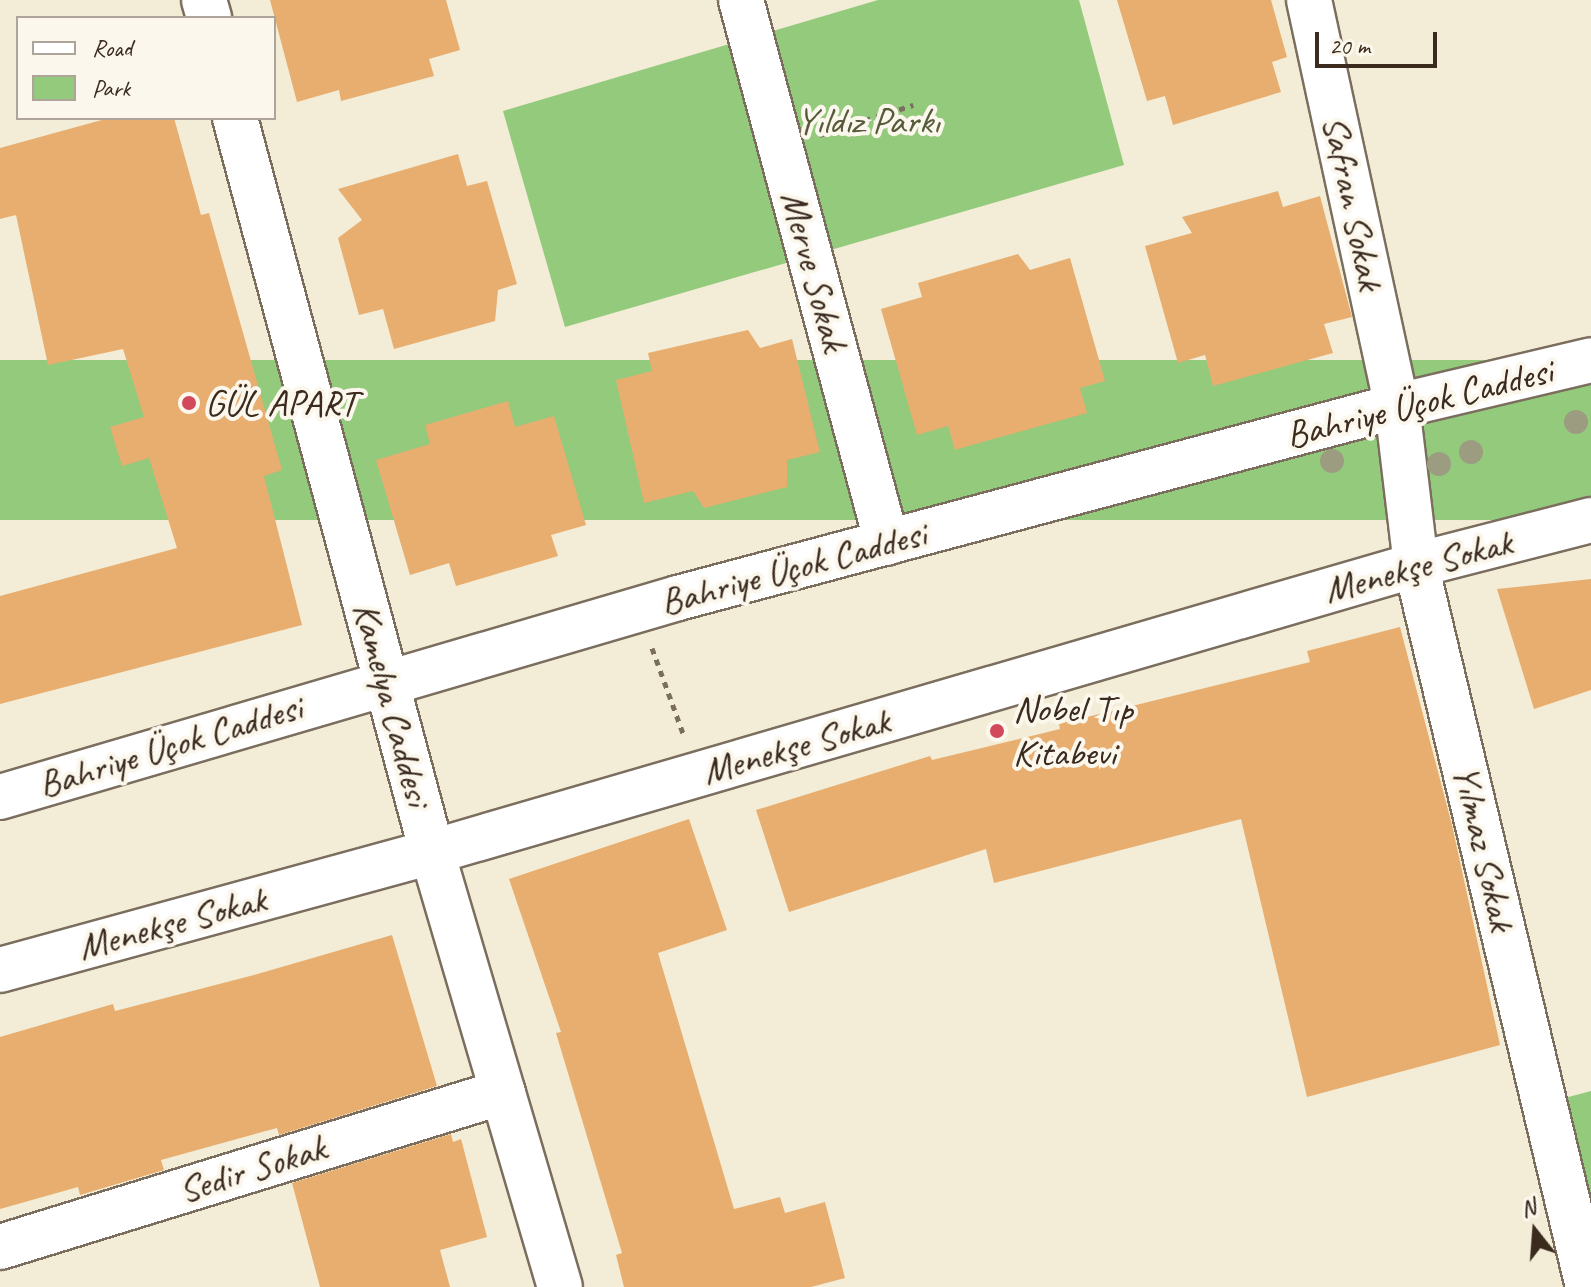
<!DOCTYPE html>
<html>
<head>
<meta charset="utf-8">
<style>
  body { margin:0 }
  #map { position:relative; width:1591px; height:1287px; overflow:hidden; background:#f3ecd6; font-family:Caveat,sans-serif }
  div>[style] { position:absolute }
  .green>* { inset:0; background:#93ca7c; transform-origin:0 0 }
  .building>* { inset:0; background:#e7ae6f }
  .path>* { height:5px; margin-top:-2.5px; transform-origin:0; background:repeating-linear-gradient(90deg,#7b6e5e 0 6px,transparent 0 12px) }
  .roads { filter:drop-shadow(2px 0 #7b6e5e) drop-shadow(-2px 0 #7b6e5e) drop-shadow(0 2px #7b6e5e) drop-shadow(0 -2px #7b6e5e) }
  .street>* { height:44px; margin:-22px; padding:0 22px; transform-origin:22px; border-radius:22px; background:#fff }
  .secondary>* { height:44px; margin:-22px; padding:0 22px; transform-origin:22px; border-radius:22px; background:#fff }
  .trees>* { width:24px; height:24px; margin:-12px; border-radius:50%; background:#9c9c80 }
  .dots>* { width:22px; height:22px; translate:-50% -50%; box-sizing:border-box; border:4px solid #fbf7ec; border-radius:50% }
  span { translate:-50% -50%; white-space:nowrap; text-align:center; line-height:1.15; -webkit-text-stroke:8px #fbf7ec; paint-order:stroke }
  .park-label { font-size:38px; color:#555a3a }
  .street-label { font-size:38px; color:#3b2a1e }
  .poi-label { font-size:38px; color:#3b2a1e }
  .left { translate:0 -50%; text-align:left }
  .legend { position:absolute; left:16px; top:16px; width:260px; height:104px; box-sizing:border-box; background:#fbf7ec; border:2px solid #aea59a; margin:0; padding:10px 14px; list-style:none; font-size:24px; color:#3b2a1e }
  .legend li { display:flex; align-items:center; gap:16px; height:40px }
  .legend b { width:40px; border:2px solid #aea59a }
  .north { position:absolute; left:1495px; top:1191px; width:80px; height:80px; -webkit-text-stroke:6px #fbf7ec; paint-order:stroke; rotate:343deg; font-size:22px; font-weight:700; line-height:32px; text-align:center; color:#3b2a1e }
  .north::after { content:''; display:block; margin:auto; width:28px; height:36px; background:#3b2a1e; clip-path:polygon(50% 0,100% 100%,50% 72%,0 100%) }
  .scale { position:absolute; left:1315px; top:32px; width:122px; height:36px; box-sizing:border-box; border:4px solid #3b2a1e; border-top:0; padding-left:10px; font-size:24px; line-height:28px; white-space:nowrap; color:#3b2a1e; -webkit-text-stroke:6px #fbf7ec; paint-order:stroke }
</style>
</head>
<body>
<div id="map">
  <div class="green">
    <i style="clip-path:polygon(878px 0,1079px 0,1124px 165px,565px 327px,503px 111px)"></i>
    <i style="left:1591px;top:360px;width:160px;height:1650px;rotate:90deg"></i>
    <i style="clip-path:polygon(1591px 1091px,1591px 1221px,1561px 1099px)"></i>
  </div>
  <div class="building">
    <i style="clip-path:polygon(270px 0,446px 0,460px 50px,429px 59px,434px 76px,341px 101px,339px 90px,297px 102px)"></i>
    <i style="clip-path:polygon(1117px 0,1271px 0,1287px 57px,1272px 62px,1281px 92px,1173px 125px,1165px 96px,1147px 101px)"></i>
    <i style="clip-path:polygon(109px 118px,174px 118px,201px 215px,209px 213px,282px 470px,264px 476px,302px 625px,0 704px,0 596px,177px 548px,149px 458px,122px 466px,110px 427px,144px 417px,123px 349px,48px 365px,16px 215px,0 219px,0 148px)"></i>
    <i style="clip-path:polygon(458px 154px,467px 186px,487px 181px,517px 284px,498px 290px,495px 321px,394px 349px,383px 309px,359px 315px,338px 238px,362px 220px,338px 189px)"></i>
    <i style="clip-path:polygon(1278px 191px,1283px 207px,1320px 196px,1352px 317px,1324px 324px,1333px 353px,1213px 386px,1205px 355px,1178px 363px,1145px 246px,1192px 233px,1182px 217px)"></i>
    <i style="clip-path:polygon(1018px 254px,1030px 270px,1070px 258px,1105px 381px,1080px 388px,1087px 413px,986px 441px,955px 450px,948px 426px,917px 435px,881px 309px,922px 297px,918px 283px)"></i>
    <i style="clip-path:polygon(748px 330px,760px 348px,792px 339px,820px 452px,787px 460px,787px 487px,704px 508px,693px 491px,644px 503px,616px 380px,652px 371px,648px 353px)"></i>
    <i style="clip-path:polygon(508px 401px,515px 427px,554px 416px,586px 525px,551px 535px,558px 556px,456px 586px,449px 563px,410px 575px,376px 460px,430px 444px,425px 425px)"></i>
    <i style="clip-path:polygon(1591px 579px,1591px 690px,1534px 709px,1497px 589px)"></i>
    <i style="clip-path:polygon(1400px 627px,1452px 825px,1500px 1045px,1307px 1097px,1241px 819px,994px 883px,986px 849px,789px 912px,756px 810px,930px 756px,932px 760px,1060px 729px,1059px 724px,1310px 662px,1307px 651px)"></i>
    <i style="clip-path:polygon(689px 819px,727px 930px,658px 953px,734px 1209px,780px 1197px,785px 1213px,825px 1202px,845px 1278px,811px 1287px,624px 1287px,616px 1255px,622px 1253px,556px 1033px,561px 1032px,509px 879px)"></i>
    <i style="clip-path:polygon(392px 935px,437px 1086px,279px 1135px,277px 1128px,161px 1160px,164px 1170px,80px 1195px,78px 1187px,0 1209px,0 1037px,113px 1004px,115px 1011px,254px 975px)"></i>
    <i style="clip-path:polygon(451px 1134px,453px 1142px,461px 1139px,487px 1237px,440px 1250px,450px 1287px,320px 1287px,292px 1183px)"></i>
  </div>
  <div class="path">
    <i style="left:819px;top:135px;width:99px;rotate:-17.7deg"></i>
    <i style="left:652px;top:648px;width:94px;rotate:70deg"></i>
  </div>
  <div class="roads">
    <div class="street">
      <i style="left:204px;top:0;width:19px;rotate:74deg"></i>
      <i style="left:741px;top:0;width:562px;rotate:74.95deg"></i>
      <i style="left:1309px;top:0;width:415px;rotate:77.8deg"></i>
      <i style="left:1397px;top:406px;width:160px;rotate:83.2deg"></i>
      <i style="left:1416px;top:565px;width:742px;rotate:76.6deg"></i>
      <i style="left:235px;top:118px;width:760px;rotate:74.98deg"></i>
      <i style="left:432px;top:852px;width:453px;rotate:73.6deg"></i>
      <i style="left:0;top:970px;width:448px;rotate:-15.3deg"></i>
      <i style="left:432px;top:852px;width:1025px;rotate:-16.26deg"></i>
      <i style="left:1416px;top:565px;width:181px;rotate:-14.4deg"></i>
      <i style="left:0;top:1247px;width:526px;rotate:-17.13deg"></i>
    </div>
    <div class="secondary">
      <i style="left:0;top:797px;width:707px;rotate:-16.36deg"></i>
      <i style="left:678px;top:598px;width:744px;rotate:-14.95deg"></i>
      <i style="left:1397px;top:406px;width:199px;rotate:-13.3deg"></i>
    </div>
  </div>
  <div class="trees">
    <i style="left:1576px;top:422px"></i>
    <i style="left:1471px;top:452px"></i>
    <i style="left:1332px;top:461px"></i>
    <i style="left:1439px;top:464px"></i>
  </div>
  <div class="dots">
    <i style="left:189px;top:403px;background:#d1495b"></i>
    <i style="left:997px;top:731px;background:#d1495b"></i>
  </div>
  <div class="park-label">
    <span style="left:868px;top:121px">Yıldız Parkı</span>
  </div>
  <div class="street-label">
    <span style="left:1353px;top:203px;rotate:78deg">Safran Sokak</span>
    <span style="left:814px;top:271px;rotate:75deg">Merve Sokak</span>
    <span style="left:1419px;top:403px;rotate:-14deg">Bahriye Üçok Caddesi</span>
    <span style="left:1418px;top:566px;rotate:-15deg">Menekşe Sokak</span>
    <span style="left:793px;top:568px;rotate:-15deg">Bahriye Üçok Caddesi</span>
    <span style="left:392px;top:704px;rotate:75deg">Kamelya Caddesi</span>
    <span style="left:170px;top:746px;rotate:-17deg">Bahriye Üçok Caddesi</span>
    <span style="left:796px;top:746px;rotate:-16deg">Menekşe Sokak</span>
    <span style="left:1484px;top:848px;rotate:77deg">Yılmaz Sokak</span>
    <span style="left:172px;top:923px;rotate:-15deg">Menekşe Sokak</span>
    <span style="left:252px;top:1169px;rotate:-17deg">Sedir Sokak</span>
  </div>
  <div class="poi-label">
    <span class="left" style="left:205px;top:403px">GÜL APART</span>
    <span class="left" style="left:1013px;top:731px">Nobel Tıp<br>Kitabevi</span>
  </div>
  <ul class="legend">
  <li><b style="height:10px;background:#fff"></b>Road</li>
  <li><b style="height:22px;background:#93ca7c"></b>Park</li>
  </ul>
  <div class="north">N</div>
  <div class="scale">20 m</div>
</div>
</body>
</html>
